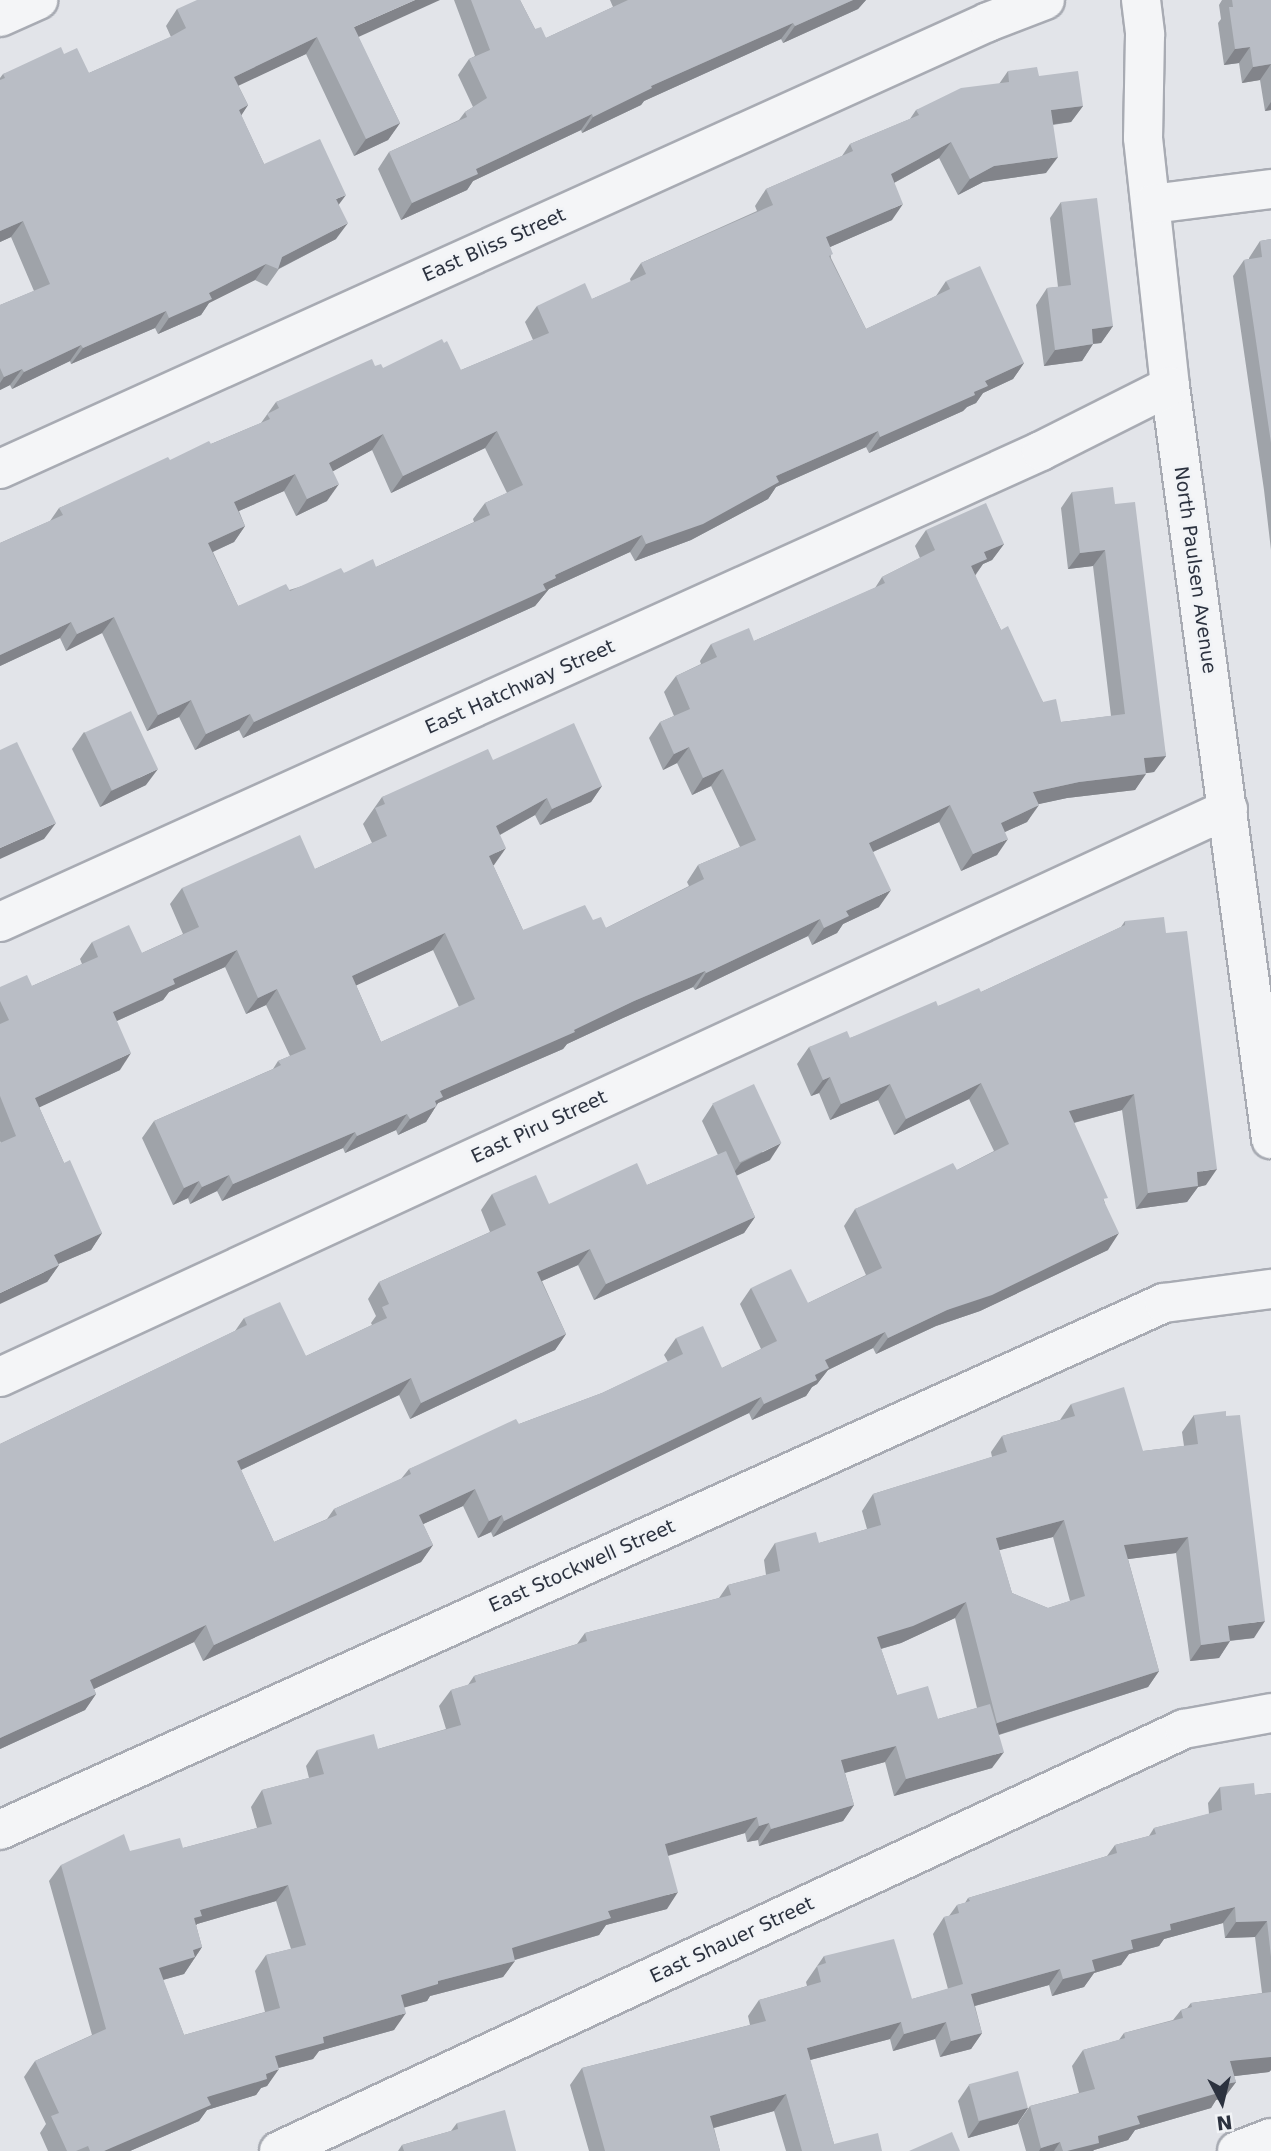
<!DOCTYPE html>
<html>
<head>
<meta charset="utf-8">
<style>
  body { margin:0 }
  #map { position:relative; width:1271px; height:2151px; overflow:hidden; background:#e2e4e9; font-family:"DejaVu Sans",sans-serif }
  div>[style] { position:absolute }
  .roads { filter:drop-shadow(2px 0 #a8abb3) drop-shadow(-2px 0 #a8abb3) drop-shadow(0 2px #a8abb3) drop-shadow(0 -2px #a8abb3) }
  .minor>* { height:38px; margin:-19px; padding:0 19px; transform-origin:19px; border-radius:19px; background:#f4f5f7 }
  .tertiary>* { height:38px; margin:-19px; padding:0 19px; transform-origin:19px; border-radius:19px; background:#f4f5f7 }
  .wall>* { inset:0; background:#9fa3a9 }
  .shaded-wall>* { inset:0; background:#82848a }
  .building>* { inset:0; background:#b9bdc5; transform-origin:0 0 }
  span { translate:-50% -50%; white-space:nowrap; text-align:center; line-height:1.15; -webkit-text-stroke:5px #f1f3f6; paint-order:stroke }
  .street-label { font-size:19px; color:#2c323f }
  .north { position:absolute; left:1187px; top:2067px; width:70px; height:70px; -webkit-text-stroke:5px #f1f3f6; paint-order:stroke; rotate:173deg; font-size:19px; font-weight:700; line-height:28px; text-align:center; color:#2c323f }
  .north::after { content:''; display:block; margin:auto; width:24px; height:32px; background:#2c323f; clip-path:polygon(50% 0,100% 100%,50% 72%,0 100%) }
</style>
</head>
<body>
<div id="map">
  <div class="roads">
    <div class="minor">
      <i style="left:1141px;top:0;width:35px;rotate:83deg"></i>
      <i style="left:1145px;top:35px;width:103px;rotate:91.1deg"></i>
      <i style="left:1143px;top:138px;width:249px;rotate:83.8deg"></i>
      <i style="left:1170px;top:386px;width:760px;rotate:82.36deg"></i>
      <i style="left:0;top:17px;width:42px;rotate:-24.1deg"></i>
      <i style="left:1152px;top:204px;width:120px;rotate:-7.2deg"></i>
      <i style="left:0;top:469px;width:1084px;rotate:-24.34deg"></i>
      <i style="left:988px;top:22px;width:61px;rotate:-21.1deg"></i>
      <i style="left:0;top:922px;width:1143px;rotate:-24.34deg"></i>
      <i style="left:1041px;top:451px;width:144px;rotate:-26.7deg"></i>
      <i style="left:0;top:1377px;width:1353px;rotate:-24.82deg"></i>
      <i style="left:279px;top:2151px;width:999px;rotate:-25deg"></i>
      <i style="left:1184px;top:1729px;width:88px;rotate:-10.4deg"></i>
      <i style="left:1237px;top:2151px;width:36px;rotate:-21deg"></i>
    </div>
    <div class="tertiary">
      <i style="left:0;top:1830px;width:1278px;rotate:-24.36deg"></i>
      <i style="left:1164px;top:1303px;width:108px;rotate:-7.5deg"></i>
    </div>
  </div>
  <div class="wall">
    <i style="clip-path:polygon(454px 0,520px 0,535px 29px,546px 38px,613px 7px,610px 0,866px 0,858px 9px,783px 43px,781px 39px,644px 101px,641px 105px,582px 133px,581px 130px,473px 181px,467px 190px,401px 220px,378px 169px,389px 152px,459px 120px,465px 112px,473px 107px,458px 75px,469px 59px,475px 56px)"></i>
    <i style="clip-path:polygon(1222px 0,1271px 0,1271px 110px,1265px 111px,1260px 80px,1242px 83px,1239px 63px,1224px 65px,1218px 23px,1221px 19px,1219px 5px)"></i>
    <i style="clip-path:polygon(177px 9px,358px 37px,400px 123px,388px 140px,354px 156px,306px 54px,238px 85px,248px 105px,241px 115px,264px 164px,339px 204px,336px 239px,279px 269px,267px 286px,255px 280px,209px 303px,201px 315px,158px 334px,155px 328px,71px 364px,70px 361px,12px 389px,10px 385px,0 390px,0 305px,34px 291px,11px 237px,0 242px,0 78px,3px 74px,64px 54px,89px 73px,171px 37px,166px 26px)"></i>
    <i style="clip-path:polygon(evenodd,1008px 71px,1039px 76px,1083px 106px,1071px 122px,1053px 125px,1046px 173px,983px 182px,958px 195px,939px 158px,894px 183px,892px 220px,830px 247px,831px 258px,866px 329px,936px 296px,946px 281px,1024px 363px,1013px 379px,983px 393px,976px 403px,967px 407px,963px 411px,869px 453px,866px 447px,776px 487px,768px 499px,691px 540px,635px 561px,630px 552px,549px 589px,535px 606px,243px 738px,239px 730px,195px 750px,179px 717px,147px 731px,102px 633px,66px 651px,60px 638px,0 666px,0 543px,50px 521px,59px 508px,261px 423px,276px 402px,375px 366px,383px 368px,461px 370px,533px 340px,525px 322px,537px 306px,592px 299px,631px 282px,630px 279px,641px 263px,757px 211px,755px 206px,766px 189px,842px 156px,850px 144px,910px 119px,916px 110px,999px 84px,1008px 71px,485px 448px,507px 493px,485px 503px,473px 519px,474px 522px,376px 567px,344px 573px,238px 606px,213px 552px,234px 542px,245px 526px,239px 511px,284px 491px,296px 516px,327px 501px,333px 471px,372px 450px,391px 493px,485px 448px)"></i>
    <i style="clip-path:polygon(1061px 202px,1113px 326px,1101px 343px,1093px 344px,1082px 361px,1044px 366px,1036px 305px,1047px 288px,1058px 287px,1050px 218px)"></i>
    <i style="clip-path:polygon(1271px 239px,1271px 550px,1264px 490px,1233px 276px,1244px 260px,1249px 259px,1249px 258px,1260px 241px)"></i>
    <i style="clip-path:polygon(evenodd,1072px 492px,1115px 504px,1166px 756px,1154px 772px,1146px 773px,1135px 790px,1067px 798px,1038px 804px,1027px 822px,1005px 832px,997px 855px,961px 871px,939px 822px,873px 852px,879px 907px,843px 924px,837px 933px,812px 945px,808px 936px,695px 990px,693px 987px,623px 1018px,567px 1044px,563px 1049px,438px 1103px,426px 1122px,398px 1135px,396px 1130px,345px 1153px,343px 1148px,222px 1201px,217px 1191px,190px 1204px,188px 1198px,173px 1205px,142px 1138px,154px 1121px,273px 1069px,278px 1061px,290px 1056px,266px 1005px,246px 1014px,225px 967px,169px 992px,163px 1000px,117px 1021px,120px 1070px,39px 1107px,64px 1163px,102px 1233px,91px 1250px,58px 1264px,59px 1265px,47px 1282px,0 1141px,0 987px,32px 986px,82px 964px,80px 959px,92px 942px,142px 953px,183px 934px,170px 904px,182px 888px,315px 869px,372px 843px,363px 824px,382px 797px,493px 760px,602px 786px,591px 802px,540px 825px,535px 815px,500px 835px,494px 865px,493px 865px,523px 930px,593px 920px,606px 928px,689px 886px,687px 882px,698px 865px,740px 847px,711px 786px,692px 795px,677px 763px,663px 770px,649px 738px,660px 722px,674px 716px,664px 692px,676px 676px,701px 664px,700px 661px,711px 644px,754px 641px,875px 588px,882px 577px,920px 558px,915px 546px,926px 530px,1004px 544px,992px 560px,983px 564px,975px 576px,1001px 630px,1043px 702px,1061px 722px,1111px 716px,1093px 566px,1068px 569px,1061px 508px,1072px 492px,433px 950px,459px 1007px,381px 1042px,356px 985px,433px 950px)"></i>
    <i style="clip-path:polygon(84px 732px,146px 785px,100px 807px,72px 749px)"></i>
    <i style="clip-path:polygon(1125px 921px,1206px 1185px,1198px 1187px,1187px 1202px,1136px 1209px,1122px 1110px,1074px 1123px,1105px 1203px,1108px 1250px,980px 1311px,936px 1326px,876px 1354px,873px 1348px,828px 1370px,817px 1384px,812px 1387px,806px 1396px,752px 1420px,749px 1413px,738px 1418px,493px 1537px,491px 1532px,478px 1538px,463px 1506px,423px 1524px,433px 1545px,421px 1562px,203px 1661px,194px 1642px,94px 1689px,96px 1694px,85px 1710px,0 1749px,0 1444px,235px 1331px,244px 1318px,306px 1356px,372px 1325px,371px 1323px,376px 1316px,368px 1299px,379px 1282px,490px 1232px,481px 1210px,492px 1194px,549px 1204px,647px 1185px,718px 1155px,702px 1121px,713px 1104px,770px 1160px,736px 1176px,755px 1217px,744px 1233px,594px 1300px,578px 1265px,542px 1281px,566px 1334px,555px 1350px,410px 1419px,399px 1395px,241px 1470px,274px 1542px,327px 1519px,334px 1509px,401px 1479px,409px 1469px,519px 1424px,602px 1393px,668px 1362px,664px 1355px,676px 1338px,722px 1368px,761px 1349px,740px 1304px,751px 1288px,808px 1303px,866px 1275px,844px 1226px,855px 1209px,957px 1170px,994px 1151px,969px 1099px,894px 1135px,878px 1100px,830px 1120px,819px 1093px,811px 1096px,797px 1064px,809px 1047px,850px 1038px,938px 1006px,981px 992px,1121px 927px)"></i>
    <i style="clip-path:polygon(evenodd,1071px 1404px,1143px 1451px,1184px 1446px,1182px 1432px,1194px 1415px,1254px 1638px,1230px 1641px,1219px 1658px,1190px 1661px,1176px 1553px,1128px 1559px,1159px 1671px,1148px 1687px,999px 1735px,992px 1768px,894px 1796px,885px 1762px,845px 1773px,854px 1805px,843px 1821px,759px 1846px,758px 1840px,747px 1842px,745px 1833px,668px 1856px,667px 1909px,606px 1925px,599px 1935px,515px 1960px,503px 1977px,430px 1996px,427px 2001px,404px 2007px,394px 2030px,319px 2051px,313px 2059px,278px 2068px,267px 2086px,261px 2088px,256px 2095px,207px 2110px,199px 2121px,130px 2151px,48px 2151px,40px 2133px,46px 2124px,24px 2077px,35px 2061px,92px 2035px,49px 1881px,61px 1865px,130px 1851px,183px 1848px,257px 1828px,251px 1807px,262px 1790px,309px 1778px,306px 1766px,317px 1750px,378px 1749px,446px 1729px,439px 1706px,451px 1690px,468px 1685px,474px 1676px,577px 1644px,585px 1633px,719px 1598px,728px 1585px,766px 1575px,764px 1560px,775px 1543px,819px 1543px,867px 1529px,862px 1511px,873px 1494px,992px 1457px,991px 1452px,1002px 1436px,1060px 1420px,1071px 1404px,1053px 1537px,1070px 1601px,1048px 1608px,1012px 1593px,999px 1550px,1053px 1537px,1071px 1404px,955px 1618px,977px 1708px,938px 1719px,897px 1695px,881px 1649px,901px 1643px,955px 1618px,1071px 1404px,276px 1901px,291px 1949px,266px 1955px,255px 1971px,265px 2012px,184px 2035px,163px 1980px,184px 1974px,202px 1947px,196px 1925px,197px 1924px,276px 1901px)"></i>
    <i style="clip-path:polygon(1220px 1787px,1255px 1795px,1271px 1793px,1271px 2070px,1269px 2072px,1234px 2076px,1236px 2082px,1224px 2098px,1216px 2100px,1211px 2108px,1135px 2130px,1128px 2140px,1094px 2150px,1093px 2151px,1026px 2151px,1018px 2123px,1030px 2106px,1079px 2093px,1072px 2066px,1083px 2050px,1119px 2040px,1124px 2033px,1173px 2020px,1181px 2010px,1187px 2008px,1191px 2003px,1262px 1993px,1255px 1937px,1225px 1938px,1223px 1923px,1164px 1939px,1159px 1946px,1129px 1954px,1121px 1965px,1094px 1973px,1084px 1987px,1052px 1996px,1049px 1985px,975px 2006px,982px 2033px,971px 2049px,940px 2057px,935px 2039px,893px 2051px,890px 2039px,810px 2060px,834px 2144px,882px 2151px,786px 2151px,774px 2111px,714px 2128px,720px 2151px,589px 2151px,570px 2085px,582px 2068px,750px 2025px,748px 2016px,759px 2000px,807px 1986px,806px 1982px,824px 1956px,912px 1999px,948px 1989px,933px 1934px,944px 1917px,949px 1916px,957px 1905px,965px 1903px,968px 1898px,1107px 1856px,1115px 1845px,1149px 1836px,1154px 1828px,1209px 1814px,1208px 1803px)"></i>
    <i style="clip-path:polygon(969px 2085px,1028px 2108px,1017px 2124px,968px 2138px,958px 2101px)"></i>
    <i style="clip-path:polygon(457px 2123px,516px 2151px,398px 2151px,402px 2145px,451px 2131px)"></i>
  </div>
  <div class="shaded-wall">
    <i style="clip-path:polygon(415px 0,440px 0,343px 44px,354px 27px)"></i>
    <i style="clip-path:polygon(853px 0,866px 0,858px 9px,783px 43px,795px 26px)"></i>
    <i style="clip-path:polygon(793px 23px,781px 39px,644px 101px,641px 105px,582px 133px,593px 117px,651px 86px)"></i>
    <i style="clip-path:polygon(317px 37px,306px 54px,223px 93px,234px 77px)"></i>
    <i style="clip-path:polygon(1250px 47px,1239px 63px,1224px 65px,1235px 49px)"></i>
    <i style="clip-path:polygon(1271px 64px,1260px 80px,1242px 83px,1253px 67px)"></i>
    <i style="clip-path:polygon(1271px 102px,1271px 110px,1265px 111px)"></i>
    <i style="clip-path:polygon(248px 105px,237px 122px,239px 110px)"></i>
    <i style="clip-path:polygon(1083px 106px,1071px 122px,1040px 126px,1051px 110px)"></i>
    <i style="clip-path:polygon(592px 114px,581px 130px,473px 181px,467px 190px,401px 220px,412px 203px,476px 169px)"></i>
    <i style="clip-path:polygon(400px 123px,388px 140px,354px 156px,366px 139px)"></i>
    <i style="clip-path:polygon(951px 142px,939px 158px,879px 191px,891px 174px)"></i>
    <i style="clip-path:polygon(1058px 157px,1046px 173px,983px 182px,958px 195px,970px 179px,994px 166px)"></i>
    <i style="clip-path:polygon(346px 195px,334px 211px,336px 199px)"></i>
    <i style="clip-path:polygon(903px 204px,892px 220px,814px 254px,826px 237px)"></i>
    <i style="clip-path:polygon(23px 221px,11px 237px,0 242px,0 231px)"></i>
    <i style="clip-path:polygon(348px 223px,336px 239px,278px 269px,282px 257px)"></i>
    <i style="clip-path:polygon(266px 264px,255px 280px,209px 303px,201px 315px,158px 334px,169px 318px,209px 293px)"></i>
    <i style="clip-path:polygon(166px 311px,155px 328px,71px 364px,83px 348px)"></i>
    <i style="clip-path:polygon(1113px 326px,1101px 343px,1080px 345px,1092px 329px)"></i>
    <i style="clip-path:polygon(1093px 344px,1082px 361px,1044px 366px,1055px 350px)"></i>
    <i style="clip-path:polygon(81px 345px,70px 361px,12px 389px,24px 372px)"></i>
    <i style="clip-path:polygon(1024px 363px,1013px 379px,983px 393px,976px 403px,967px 407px,963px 411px,869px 453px,880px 437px,985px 381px)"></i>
    <i style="clip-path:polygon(22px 369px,10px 385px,0 390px,0 383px,4px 377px)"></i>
    <i style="clip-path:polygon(497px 431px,485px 448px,391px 493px,403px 476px)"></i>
    <i style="clip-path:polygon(878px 431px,866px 447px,776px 487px,768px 499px,691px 540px,635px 561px,646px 544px,776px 476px)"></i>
    <i style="clip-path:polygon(383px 434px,372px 450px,317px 480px,329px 463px)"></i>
    <i style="clip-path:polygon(295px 474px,284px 491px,223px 518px,234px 502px)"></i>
    <i style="clip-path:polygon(339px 484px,327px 501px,296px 516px,307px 499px)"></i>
    <i style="clip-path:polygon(245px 526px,234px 542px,197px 559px,208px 543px)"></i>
    <i style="clip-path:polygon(642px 535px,630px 552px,549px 589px,535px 606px,243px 738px,254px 722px,543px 584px,555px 575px)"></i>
    <i style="clip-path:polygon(1004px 544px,992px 560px,983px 564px,975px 575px,971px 566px,984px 552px)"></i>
    <i style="clip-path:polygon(1105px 550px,1093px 566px,1068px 569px,1080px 553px)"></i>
    <i style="clip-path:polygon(114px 617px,102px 633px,66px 651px,77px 634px)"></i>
    <i style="clip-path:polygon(71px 622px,60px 638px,0 666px,0 655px)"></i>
    <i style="clip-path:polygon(191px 700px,179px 717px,147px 731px,158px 715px)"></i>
    <i style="clip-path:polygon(250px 714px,239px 730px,195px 750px,206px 734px)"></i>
    <i style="clip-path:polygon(689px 747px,677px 763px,663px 770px,674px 754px)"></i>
    <i style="clip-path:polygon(1166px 756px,1154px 772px,1133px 775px,1144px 758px)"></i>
    <i style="clip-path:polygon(158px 769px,146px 785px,100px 807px,111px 791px)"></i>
    <i style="clip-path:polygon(723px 769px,711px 786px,692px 795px,703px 778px)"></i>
    <i style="clip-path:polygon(1146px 774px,1135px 790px,1067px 798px,1021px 808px,1033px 792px,1079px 782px)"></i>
    <i style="clip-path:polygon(602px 786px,591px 802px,540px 825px,552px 809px)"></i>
    <i style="clip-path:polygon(547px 798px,535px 815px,485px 843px,496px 826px)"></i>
    <i style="clip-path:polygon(950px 805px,939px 822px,857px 859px,869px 843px)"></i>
    <i style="clip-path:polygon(1039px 805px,1027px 822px,989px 839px,1001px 823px)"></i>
    <i style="clip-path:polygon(56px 823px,44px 839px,0 859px,0 848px)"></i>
    <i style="clip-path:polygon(1008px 839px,997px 855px,961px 871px,973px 854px)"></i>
    <i style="clip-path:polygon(506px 848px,494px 865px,477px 872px,489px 856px)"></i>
    <i style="clip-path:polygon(891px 890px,879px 907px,843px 924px,837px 933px,812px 945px,824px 928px,846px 911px)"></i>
    <i style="clip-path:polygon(820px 919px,808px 936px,695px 990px,706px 973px)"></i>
    <i style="clip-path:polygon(445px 933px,433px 950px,340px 993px,352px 976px)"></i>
    <i style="clip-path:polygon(237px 950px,225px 967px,169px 992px,163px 1000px,101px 1028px,113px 1012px,173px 979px)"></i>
    <i style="clip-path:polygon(705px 971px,693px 987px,623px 1018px,567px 1044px,563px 1049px,438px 1103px,426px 1122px,398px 1135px,410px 1119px,440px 1091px,634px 1001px)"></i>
    <i style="clip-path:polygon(277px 989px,266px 1005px,246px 1014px,258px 998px)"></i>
    <i style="clip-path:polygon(131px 1053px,120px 1070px,23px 1115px,35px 1098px)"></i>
    <i style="clip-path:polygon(830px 1077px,819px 1093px,811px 1096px,823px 1080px)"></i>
    <i style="clip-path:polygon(981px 1083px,969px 1099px,894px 1135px,906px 1119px)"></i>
    <i style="clip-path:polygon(890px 1084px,878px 1100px,830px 1120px,841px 1104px)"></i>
    <i style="clip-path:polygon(1134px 1094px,1122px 1110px,1057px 1127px,1069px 1111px)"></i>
    <i style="clip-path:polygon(407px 1114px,396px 1130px,345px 1153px,357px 1136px)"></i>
    <i style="clip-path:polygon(355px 1132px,343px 1148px,222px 1201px,233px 1184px)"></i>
    <i style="clip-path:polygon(781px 1143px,770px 1160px,729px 1179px,741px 1163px)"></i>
    <i style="clip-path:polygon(1217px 1169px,1206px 1185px,1198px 1187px,1187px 1202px,1136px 1209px,1148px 1193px,1197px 1172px)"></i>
    <i style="clip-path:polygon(229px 1175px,217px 1191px,190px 1204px,202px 1187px)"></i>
    <i style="clip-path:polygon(199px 1181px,188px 1198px,173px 1205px,184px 1188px)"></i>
    <i style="clip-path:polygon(755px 1217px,744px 1233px,594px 1300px,606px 1284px)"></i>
    <i style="clip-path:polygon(102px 1233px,91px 1250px,42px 1271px,54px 1255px)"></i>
    <i style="clip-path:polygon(1119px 1233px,1108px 1250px,980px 1311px,936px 1326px,876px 1354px,888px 1338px,947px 1310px)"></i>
    <i style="clip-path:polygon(590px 1249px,578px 1265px,526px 1288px,537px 1272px)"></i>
    <i style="clip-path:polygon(59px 1265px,47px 1282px,0 1304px,0 1293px)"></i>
    <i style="clip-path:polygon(885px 1332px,873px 1348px,828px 1370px,817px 1384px,812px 1387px,806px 1396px,752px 1420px,764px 1404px,825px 1360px)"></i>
    <i style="clip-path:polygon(566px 1334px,555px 1350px,410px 1419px,421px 1403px)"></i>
    <i style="clip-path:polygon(411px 1378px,399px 1395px,226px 1477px,237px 1461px)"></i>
    <i style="clip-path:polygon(761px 1397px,749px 1413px,493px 1537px,504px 1521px)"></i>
    <i style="clip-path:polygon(475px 1489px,463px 1506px,408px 1531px,419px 1515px)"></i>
    <i style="clip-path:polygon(502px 1515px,491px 1532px,478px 1538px,489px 1521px)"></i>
    <i style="clip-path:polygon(1064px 1520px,1053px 1537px,984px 1554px,996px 1538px)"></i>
    <i style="clip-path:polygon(1188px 1537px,1176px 1553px,1113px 1561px,1124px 1545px)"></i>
    <i style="clip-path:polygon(433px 1545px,421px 1562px,203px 1661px,214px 1645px)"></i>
    <i style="clip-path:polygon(966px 1602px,955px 1618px,901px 1643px,866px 1653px,877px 1637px)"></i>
    <i style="clip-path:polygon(1265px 1621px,1254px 1638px,1217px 1642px,1228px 1626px)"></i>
    <i style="clip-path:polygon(206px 1625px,194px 1642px,79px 1696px,90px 1680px)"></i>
    <i style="clip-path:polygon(1230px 1641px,1219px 1658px,1190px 1661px,1201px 1645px)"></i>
    <i style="clip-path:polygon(1159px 1671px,1148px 1687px,985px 1739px,997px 1723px)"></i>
    <i style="clip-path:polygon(96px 1694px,85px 1710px,0 1749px,0 1738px)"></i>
    <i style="clip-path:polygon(896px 1746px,885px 1762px,829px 1777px,841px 1760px)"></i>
    <i style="clip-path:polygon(1004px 1752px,992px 1768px,894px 1796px,906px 1779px)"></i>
    <i style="clip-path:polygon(854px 1805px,843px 1821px,759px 1846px,771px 1829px)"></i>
    <i style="clip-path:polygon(757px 1817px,745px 1833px,653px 1860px,665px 1844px)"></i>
    <i style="clip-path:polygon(769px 1823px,758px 1840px,747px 1842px,759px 1826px)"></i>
    <i style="clip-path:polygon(288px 1885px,276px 1901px,197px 1924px,191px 1933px,183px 1935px,200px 1910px)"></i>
    <i style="clip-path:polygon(678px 1892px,667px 1909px,606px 1925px,599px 1935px,500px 1964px,512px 1948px,608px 1911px)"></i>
    <i style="clip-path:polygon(1235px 1907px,1223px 1923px,1164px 1939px,1159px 1946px,1129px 1954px,1121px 1965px,1094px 1973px,1084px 1987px,1052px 1996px,1063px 1979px,1092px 1960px,1131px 1940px,1170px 1924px)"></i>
    <i style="clip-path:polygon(1267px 1921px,1255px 1937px,1225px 1938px,1236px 1922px)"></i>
    <i style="clip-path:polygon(202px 1947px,184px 1974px,148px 1984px,159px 1968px,193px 1950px)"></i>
    <i style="clip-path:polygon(515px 1961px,503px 1977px,430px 1996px,427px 2001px,389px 2012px,401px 1995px,438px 1981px)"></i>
    <i style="clip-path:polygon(1060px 1969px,1049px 1985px,960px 2010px,971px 1994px)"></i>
    <i style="clip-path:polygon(406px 2013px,394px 2030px,319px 2051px,313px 2059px,263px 2072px,275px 2056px,323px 2037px)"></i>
    <i style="clip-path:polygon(901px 2022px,890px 2039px,795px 2064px,807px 2048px)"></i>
    <i style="clip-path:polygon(946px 2022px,935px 2039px,893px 2051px,904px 2034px)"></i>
    <i style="clip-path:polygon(982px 2033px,971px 2049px,940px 2057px,951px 2041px)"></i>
    <i style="clip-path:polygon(1271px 2053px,1271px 2070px,1269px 2072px,1219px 2078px,1230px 2061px)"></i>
    <i style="clip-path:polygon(279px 2069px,267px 2086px,261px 2088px,256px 2095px,207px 2110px,199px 2121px,130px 2151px,104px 2151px,207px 2097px)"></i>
    <i style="clip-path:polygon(1236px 2082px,1224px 2098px,1216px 2100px,1211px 2108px,1135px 2130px,1128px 2140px,1094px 2150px,1093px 2151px,1067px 2151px,1137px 2116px,1221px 2085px)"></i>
    <i style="clip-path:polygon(786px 2094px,774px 2111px,699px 2132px,710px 2116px)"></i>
    <i style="clip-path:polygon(1028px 2108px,1017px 2124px,968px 2138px,980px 2121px)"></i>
    <i style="clip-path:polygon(1060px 2142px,1054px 2151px,1039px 2151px,1041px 2148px)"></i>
  </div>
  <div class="building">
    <i style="clip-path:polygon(197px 0,415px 0,354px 27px,400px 123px,366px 139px,317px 37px,234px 77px,248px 105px,239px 110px,264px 164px,320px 139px,346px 195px,336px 199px,348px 223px,282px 257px,278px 269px,266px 264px,209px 293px,212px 299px,169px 318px,166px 311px,83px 348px,81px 345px,24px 372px,22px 369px,4px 377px,0 368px,0 305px,50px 284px,23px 221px,0 231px,0 80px,5px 78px,3px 74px,61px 47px,64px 54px,77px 48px,89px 73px,170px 37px,186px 28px,177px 9px)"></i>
    <i style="clip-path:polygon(471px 0,520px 0,535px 29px,541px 27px,546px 38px,628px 0,853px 0,795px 26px,793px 23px,651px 86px,652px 88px,593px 117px,592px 114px,476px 169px,478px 174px,412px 203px,389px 152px,467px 117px,465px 112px,487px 98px,469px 59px,490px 50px)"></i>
    <i style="clip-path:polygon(1232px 0,1271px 0,1271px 64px,1253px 67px,1250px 47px,1235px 49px,1229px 7px,1233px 7px)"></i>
    <i style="clip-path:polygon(evenodd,1037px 67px,1039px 76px,1078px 71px,1083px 106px,1051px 110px,1058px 157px,994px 166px,970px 179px,951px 142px,891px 174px,903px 204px,826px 237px,833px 254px,829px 256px,866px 329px,950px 289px,946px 281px,980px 266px,1024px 363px,985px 381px,988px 386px,974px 392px,975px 395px,880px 437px,878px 431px,776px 476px,779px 482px,703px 524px,646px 544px,642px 535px,555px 575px,556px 578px,543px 584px,546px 590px,254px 722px,250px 714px,206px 734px,191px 700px,158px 715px,114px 617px,77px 634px,71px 622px,0 655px,0 543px,63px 515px,59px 508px,168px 457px,170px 460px,209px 441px,211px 444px,270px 419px,267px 414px,279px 408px,276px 402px,372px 359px,375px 366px,381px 364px,383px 368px,442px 339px,444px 343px,447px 341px,461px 370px,549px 333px,537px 306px,585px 283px,592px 299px,646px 274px,641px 263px,773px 205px,766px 189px,853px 151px,850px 144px,919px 115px,916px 110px,961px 88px,1009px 82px,1008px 71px,1037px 67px,497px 431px,523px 485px,485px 503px,490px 515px,376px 567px,373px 559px,344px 573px,341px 568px,290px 591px,286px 584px,238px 606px,208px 543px,245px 526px,234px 502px,295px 474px,307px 499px,339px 484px,329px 463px,383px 434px,403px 476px,497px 431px)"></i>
    <i style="clip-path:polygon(1097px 198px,1113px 326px,1092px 329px,1093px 344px,1055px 350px,1047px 288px,1071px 285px,1061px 202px)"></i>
    <i style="clip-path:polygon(1271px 239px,1271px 443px,1244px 260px,1262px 257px,1260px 241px)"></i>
    <i style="clip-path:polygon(evenodd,1113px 487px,1115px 504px,1135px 502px,1166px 756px,1144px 758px,1146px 774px,1079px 782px,1033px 792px,1039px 805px,1001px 823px,1008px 839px,973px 854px,950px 805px,869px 843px,891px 890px,846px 911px,849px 916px,824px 928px,820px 919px,706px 973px,705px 971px,634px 1001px,574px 1030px,575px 1032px,440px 1091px,443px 1097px,435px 1101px,437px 1106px,410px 1119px,407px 1114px,357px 1136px,355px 1132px,233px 1184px,229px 1175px,202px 1187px,199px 1181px,184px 1188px,154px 1121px,271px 1070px,281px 1065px,278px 1061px,306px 1049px,277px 989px,258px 998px,237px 950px,173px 979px,175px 984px,113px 1012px,131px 1053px,35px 1098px,64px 1163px,70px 1160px,102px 1233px,54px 1255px,59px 1265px,0 1293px,0 1143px,16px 1136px,0 1096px,0 1024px,9px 1020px,0 1001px,0 987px,27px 975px,32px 986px,98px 957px,92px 942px,129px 925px,142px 953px,199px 927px,182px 888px,300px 835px,315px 869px,387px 836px,375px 808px,385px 804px,382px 797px,488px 749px,493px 760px,574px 723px,602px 786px,552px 809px,547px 798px,496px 826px,506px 848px,489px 856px,523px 930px,585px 905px,593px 920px,601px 917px,606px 928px,704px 879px,698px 865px,756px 840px,723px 769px,703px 778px,689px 747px,674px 754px,660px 722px,690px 709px,676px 676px,717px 657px,711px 644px,749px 628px,754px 641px,885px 583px,882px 577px,935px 550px,926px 530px,986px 503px,1004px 544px,984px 552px,987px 559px,971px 566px,1001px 630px,1008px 626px,1043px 702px,1056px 699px,1061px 722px,1125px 714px,1105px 550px,1080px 553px,1072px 492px,1113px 487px,445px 933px,475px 999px,381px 1042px,352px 976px,445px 933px)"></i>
    <i style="left:131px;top:711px;width:64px;height:51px;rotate:65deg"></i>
    <i style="clip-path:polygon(17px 742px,56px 823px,0 848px,0 750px)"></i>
    <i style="clip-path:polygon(1164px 917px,1166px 933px,1187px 931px,1217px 1169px,1197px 1172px,1198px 1186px,1148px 1193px,1134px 1094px,1069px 1111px,1108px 1198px,1103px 1199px,1119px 1233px,992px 1295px,947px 1310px,888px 1338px,885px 1332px,825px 1360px,829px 1368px,815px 1375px,817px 1380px,764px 1404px,761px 1397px,750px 1402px,504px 1521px,502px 1515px,489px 1521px,475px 1489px,419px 1515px,433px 1545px,214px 1645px,206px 1625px,90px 1680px,96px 1694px,0 1738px,0 1444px,247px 1325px,244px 1318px,280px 1302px,306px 1356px,387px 1318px,382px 1307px,389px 1304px,379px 1282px,506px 1225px,492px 1194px,536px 1175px,549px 1204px,637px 1163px,647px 1185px,726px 1151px,755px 1217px,606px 1284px,590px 1249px,537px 1272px,566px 1334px,421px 1403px,411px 1378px,237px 1461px,274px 1542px,337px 1515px,334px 1509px,411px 1474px,409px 1469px,516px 1419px,519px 1424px,602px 1393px,683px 1354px,676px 1338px,703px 1326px,722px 1368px,777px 1341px,751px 1288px,791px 1269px,808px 1303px,882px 1268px,855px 1209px,953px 1163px,957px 1170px,1009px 1144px,981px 1083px,906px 1119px,890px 1084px,841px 1104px,830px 1077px,823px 1080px,809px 1047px,847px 1031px,850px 1038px,936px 1001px,938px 1006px,979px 988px,981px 992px,1125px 925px,1125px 921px)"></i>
    <i style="left:754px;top:1084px;width:65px;height:46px;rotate:65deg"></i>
    <i style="clip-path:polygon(evenodd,1124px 1387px,1143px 1451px,1198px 1444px,1194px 1415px,1226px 1411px,1226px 1416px,1240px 1415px,1265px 1621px,1228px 1626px,1230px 1641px,1201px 1645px,1188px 1537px,1124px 1545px,1159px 1671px,997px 1723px,966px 1602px,913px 1626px,877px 1637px,897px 1695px,928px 1686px,938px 1719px,990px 1704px,1004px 1752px,906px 1779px,896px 1746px,841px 1760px,854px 1805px,771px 1829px,769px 1823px,759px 1826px,757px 1817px,665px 1844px,678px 1892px,608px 1911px,611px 1918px,512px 1948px,515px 1961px,438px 1981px,438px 1984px,401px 1995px,406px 2013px,323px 2037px,324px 2043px,275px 2056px,279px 2069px,266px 2074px,267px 2079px,207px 2097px,211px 2105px,104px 2151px,90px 2151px,88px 2146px,76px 2151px,67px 2151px,51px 2116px,59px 2113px,35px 2061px,106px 2029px,61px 1865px,124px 1834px,130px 1851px,180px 1838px,183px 1848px,272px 1824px,262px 1790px,324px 1774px,317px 1750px,374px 1734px,378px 1749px,461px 1725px,451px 1690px,476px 1682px,474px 1676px,587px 1641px,585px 1633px,731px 1595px,728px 1585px,780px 1571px,775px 1543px,816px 1532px,819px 1543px,881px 1525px,873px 1494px,1007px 1452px,1002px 1436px,1075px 1416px,1071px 1404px,1124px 1387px,1064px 1520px,1085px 1596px,1048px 1608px,1012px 1593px,996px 1538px,1064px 1520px,1124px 1387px,288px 1885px,306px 1945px,266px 1955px,280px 2008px,184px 2035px,159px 1968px,195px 1957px,193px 1950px,202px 1947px,194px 1918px,202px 1916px,200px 1910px,288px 1885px)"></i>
    <i style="clip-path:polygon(1254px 1783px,1255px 1795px,1271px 1793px,1271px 1957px,1267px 1921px,1236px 1922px,1235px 1907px,1170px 1924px,1171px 1930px,1131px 1940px,1133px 1949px,1092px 1960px,1095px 1971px,1063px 1979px,1060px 1969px,971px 1994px,982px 2033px,951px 2041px,946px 2022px,904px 2034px,901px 2022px,807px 2048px,834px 2144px,878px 2133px,882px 2151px,802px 2151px,786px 2094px,710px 2116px,720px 2151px,605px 2151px,582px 2068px,766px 2021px,759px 2000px,821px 1982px,817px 1966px,826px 1963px,824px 1956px,894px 1939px,912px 1999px,963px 1984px,944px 1917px,959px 1913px,957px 1905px,970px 1901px,968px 1898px,1117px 1853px,1115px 1845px,1156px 1834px,1154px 1828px,1222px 1810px,1220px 1787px)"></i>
    <i style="clip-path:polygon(1271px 1992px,1271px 2057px,1230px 2061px,1236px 2082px,1221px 2085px,1222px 2092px,1137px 2116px,1140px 2124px,1098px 2136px,1099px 2143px,1067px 2151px,1063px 2151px,1060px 2142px,1041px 2148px,1030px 2106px,1095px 2089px,1083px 2050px,1125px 2038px,1124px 2033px,1183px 2018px,1181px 2010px,1192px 2007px,1191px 2003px)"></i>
    <i style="left:1018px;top:2071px;width:38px;height:51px;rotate:75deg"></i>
    <i style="clip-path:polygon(505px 2110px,516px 2151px,404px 2151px,402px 2145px,458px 2129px,457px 2123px)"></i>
    <i style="clip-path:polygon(952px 2132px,960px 2151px,909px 2151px)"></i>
  </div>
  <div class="street-label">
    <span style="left:494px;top:245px;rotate:-24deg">East Bliss Street</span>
    <span style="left:1195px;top:570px;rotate:82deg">North Paulsen Avenue</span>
    <span style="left:520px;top:687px;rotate:-24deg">East Hatchway Street</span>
    <span style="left:539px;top:1127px;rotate:-25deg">East Piru Street</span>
    <span style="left:582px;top:1566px;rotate:-24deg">East Stockwell Street</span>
    <span style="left:732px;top:1940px;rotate:-25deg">East Shauer Street</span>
  </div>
  <div class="north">N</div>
</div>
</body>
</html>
